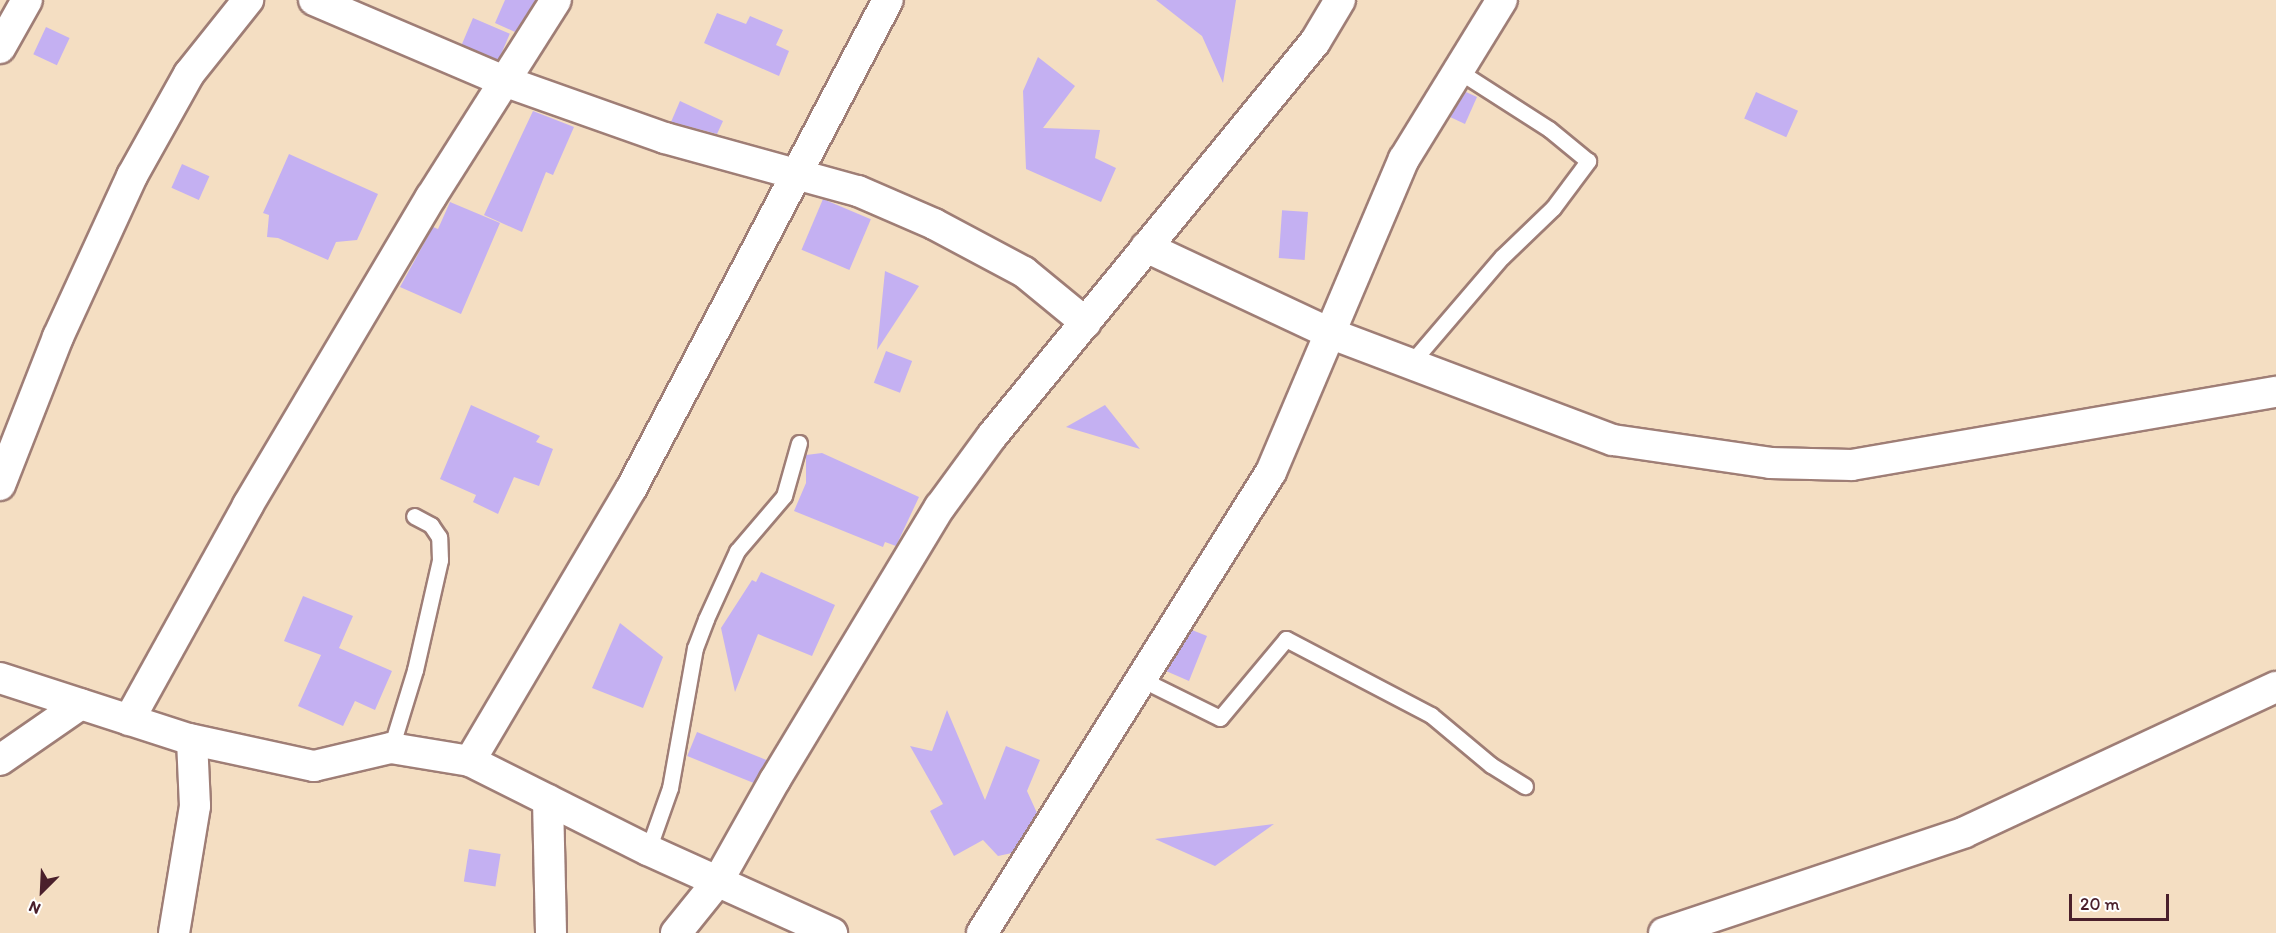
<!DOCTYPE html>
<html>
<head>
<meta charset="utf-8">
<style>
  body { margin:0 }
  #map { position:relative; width:2276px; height:933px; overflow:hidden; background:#f4dec2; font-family:Itim,sans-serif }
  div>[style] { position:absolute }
  .building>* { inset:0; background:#c4b0f2; transform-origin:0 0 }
  .roads { filter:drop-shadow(2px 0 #9f7e76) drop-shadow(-2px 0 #9f7e76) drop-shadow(0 2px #9f7e76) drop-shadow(0 -2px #9f7e76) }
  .service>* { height:15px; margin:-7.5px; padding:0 7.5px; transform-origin:7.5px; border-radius:7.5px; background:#fff }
  .minor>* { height:30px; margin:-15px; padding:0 15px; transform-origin:15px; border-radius:15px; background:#fff }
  span { translate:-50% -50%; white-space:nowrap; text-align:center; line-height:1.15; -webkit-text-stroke:6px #fff; paint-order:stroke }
  .north { position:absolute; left:12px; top:861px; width:60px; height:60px; -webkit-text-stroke:4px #fff; paint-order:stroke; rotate:204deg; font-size:16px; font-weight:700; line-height:24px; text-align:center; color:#4a1f2b }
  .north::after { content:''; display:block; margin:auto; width:21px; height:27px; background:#4a1f2b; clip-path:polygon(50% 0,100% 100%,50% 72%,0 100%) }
  .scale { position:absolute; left:2069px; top:894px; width:100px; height:27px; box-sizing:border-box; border:3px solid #4a1f2b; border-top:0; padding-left:8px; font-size:18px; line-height:21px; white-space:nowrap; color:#4a1f2b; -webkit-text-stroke:4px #fff; paint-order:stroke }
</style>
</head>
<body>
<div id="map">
  <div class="building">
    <i style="clip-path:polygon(505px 0,536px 0,515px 32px,495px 23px)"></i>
    <i style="clip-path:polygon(1156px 0,1236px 0,1223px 83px,1202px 36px)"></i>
    <i style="clip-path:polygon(717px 13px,746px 24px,750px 16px,783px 30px,776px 45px,789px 51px,779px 76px,704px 43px)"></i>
    <i style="left:473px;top:18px;width:40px;height:29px;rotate:23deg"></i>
    <i style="left:46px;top:27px;width:26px;height:30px;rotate:25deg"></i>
    <i style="clip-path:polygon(1038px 57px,1075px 86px,1043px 128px,1100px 130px,1095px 158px,1116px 168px,1101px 202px,1026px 169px,1023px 91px)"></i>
    <i style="clip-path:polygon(1466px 92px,1477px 97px,1465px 124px,1450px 117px)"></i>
    <i style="left:1756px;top:92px;width:46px;height:29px;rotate:24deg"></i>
    <i style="clip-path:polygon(680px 101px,723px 121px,717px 134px,671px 122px)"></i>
    <i style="clip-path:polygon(533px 111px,574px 127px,553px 175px,546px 172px,522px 232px,484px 215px)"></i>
    <i style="clip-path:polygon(289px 154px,378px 194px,357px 240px,336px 242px,328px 260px,278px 238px,267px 237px,269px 215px,263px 213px)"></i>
    <i style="left:182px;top:164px;width:30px;height:26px;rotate:24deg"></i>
    <i style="left:823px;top:199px;width:52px;height:55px;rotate:23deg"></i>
    <i style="clip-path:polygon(450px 202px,500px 223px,461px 314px,400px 287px,433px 227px,438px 229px)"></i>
    <i style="left:1308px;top:212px;width:48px;height:26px;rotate:94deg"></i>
    <i style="clip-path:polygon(885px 271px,919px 286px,877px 350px)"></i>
    <i style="left:886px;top:351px;width:28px;height:34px;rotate:21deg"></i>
    <i style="clip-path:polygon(471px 405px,540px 436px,536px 442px,553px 449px,539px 486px,514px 477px,498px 514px,473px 502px,476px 495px,440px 479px)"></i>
    <i style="clip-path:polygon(1105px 405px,1140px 449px,1066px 427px)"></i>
    <i style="clip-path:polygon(822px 453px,919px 497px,896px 546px,885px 542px,883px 547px,794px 511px,806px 483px,806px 455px)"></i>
    <i style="clip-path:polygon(761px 572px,835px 605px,812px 656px,758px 634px,735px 692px,721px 628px,752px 580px,756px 582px)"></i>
    <i style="clip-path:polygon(303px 596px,353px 616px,339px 648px,392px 671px,375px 710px,355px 701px,343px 726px,298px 706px,321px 655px,284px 641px)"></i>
    <i style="clip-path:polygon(620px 623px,663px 657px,643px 708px,592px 688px)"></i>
    <i style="clip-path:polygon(1192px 630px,1207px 636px,1189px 681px,1166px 671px)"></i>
    <i style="clip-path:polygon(947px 710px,985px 800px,1006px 746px,1040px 760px,1027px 791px,1037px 813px,1012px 853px,998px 856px,983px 840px,954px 856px,930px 811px,943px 804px,910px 746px,932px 751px)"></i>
    <i style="left:697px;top:732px;width:75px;height:26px;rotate:22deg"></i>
    <i style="clip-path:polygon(1274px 824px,1215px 866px,1155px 839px)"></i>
    <i style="left:469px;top:849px;width:32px;height:33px;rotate:9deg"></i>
  </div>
  <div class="roads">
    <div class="service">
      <i style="left:1411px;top:363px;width:140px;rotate:-49.4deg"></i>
      <i style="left:1502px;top:257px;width:71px;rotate:-43.9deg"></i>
      <i style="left:1553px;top:208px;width:59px;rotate:-53.3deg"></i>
      <i style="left:1588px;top:161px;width:50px;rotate:-140.6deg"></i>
      <i style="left:1549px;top:129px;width:109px;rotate:-147.3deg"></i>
      <i style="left:1141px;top:679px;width:88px;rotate:26.3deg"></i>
      <i style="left:1220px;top:718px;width:103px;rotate:-50.1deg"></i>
      <i style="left:1286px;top:639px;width:164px;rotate:27.7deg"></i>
      <i style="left:1431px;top:715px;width:78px;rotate:39.8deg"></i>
      <i style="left:1491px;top:765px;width:40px;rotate:32deg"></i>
      <i style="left:391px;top:748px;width:82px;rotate:-72.9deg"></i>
      <i style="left:415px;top:670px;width:113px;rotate:-77.2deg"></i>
      <i style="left:440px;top:560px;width:23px;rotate:-92deg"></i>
      <i style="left:439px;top:537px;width:14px;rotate:-124deg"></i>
      <i style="left:431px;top:525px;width:19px;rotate:-152deg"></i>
      <i style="left:648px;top:850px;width:66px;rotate:-70.5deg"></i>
      <i style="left:670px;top:788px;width:142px;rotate:-79.9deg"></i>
      <i style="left:695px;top:648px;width:31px;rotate:-69deg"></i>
      <i style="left:706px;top:619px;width:75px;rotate:-65.5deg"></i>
      <i style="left:737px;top:551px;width:72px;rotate:-49.5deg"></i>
      <i style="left:784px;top:496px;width:55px;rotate:-74.2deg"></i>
    </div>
    <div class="minor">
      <i style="left:314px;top:0;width:207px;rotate:23.1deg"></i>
      <i style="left:504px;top:81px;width:171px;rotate:19.5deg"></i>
      <i style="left:665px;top:138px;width:200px;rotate:15.4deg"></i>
      <i style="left:858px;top:191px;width:83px;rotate:23.5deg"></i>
      <i style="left:934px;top:224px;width:102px;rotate:28.1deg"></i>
      <i style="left:1024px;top:272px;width:80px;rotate:39.4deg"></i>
      <i style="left:0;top:48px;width:55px;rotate:-60.6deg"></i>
      <i style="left:1146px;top:247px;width:205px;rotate:25.1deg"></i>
      <i style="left:1332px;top:334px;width:300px;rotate:20.7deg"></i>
      <i style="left:1613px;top:440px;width:159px;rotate:8.3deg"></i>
      <i style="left:1770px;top:463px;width:82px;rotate:1.4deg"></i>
      <i style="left:1852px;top:465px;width:430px;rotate:-9.8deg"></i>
      <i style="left:0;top:485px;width:159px;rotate:-68.6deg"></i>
      <i style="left:58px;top:337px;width:177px;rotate:-65.3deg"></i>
      <i style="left:132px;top:176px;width:117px;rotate:-60.8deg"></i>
      <i style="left:189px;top:74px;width:95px;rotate:-51.4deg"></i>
      <i style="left:0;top:678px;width:199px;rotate:17.9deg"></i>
      <i style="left:189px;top:739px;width:128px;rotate:12.2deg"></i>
      <i style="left:314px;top:766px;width:79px;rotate:-13.2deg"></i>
      <i style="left:391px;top:748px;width:80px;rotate:9.3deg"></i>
      <i style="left:470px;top:761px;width:199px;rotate:26.6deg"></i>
      <i style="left:648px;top:850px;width:202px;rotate:24.3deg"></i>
      <i style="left:129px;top:720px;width:246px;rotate:-61deg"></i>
      <i style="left:248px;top:505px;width:358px;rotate:-59.3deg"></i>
      <i style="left:431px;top:197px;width:233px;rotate:-57.6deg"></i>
      <i style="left:0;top:760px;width:98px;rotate:-34.7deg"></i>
      <i style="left:470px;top:761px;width:316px;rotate:-59.4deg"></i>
      <i style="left:631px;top:489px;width:552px;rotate:-62.28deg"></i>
      <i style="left:548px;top:800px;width:133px;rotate:88.7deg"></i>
      <i style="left:174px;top:933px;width:129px;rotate:-80.6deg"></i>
      <i style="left:195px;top:806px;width:66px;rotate:-92.6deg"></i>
      <i style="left:676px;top:933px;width:67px;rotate:-51.1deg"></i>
      <i style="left:718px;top:881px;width:116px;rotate:-60.6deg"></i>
      <i style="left:775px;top:780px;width:319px;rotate:-58.9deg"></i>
      <i style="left:940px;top:507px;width:88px;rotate:-53.8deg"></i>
      <i style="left:992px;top:436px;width:509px;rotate:-50.66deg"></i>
      <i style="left:1315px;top:42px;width:49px;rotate:-59.2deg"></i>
      <i style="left:982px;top:933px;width:544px;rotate:-57.92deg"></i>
      <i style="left:1271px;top:472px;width:340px;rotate:-67deg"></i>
      <i style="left:1404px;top:159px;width:187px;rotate:-58.4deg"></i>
      <i style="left:1664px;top:933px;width:317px;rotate:-18.5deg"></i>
      <i style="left:1965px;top:832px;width:343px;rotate:-25deg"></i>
    </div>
  </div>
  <div class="north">N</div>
  <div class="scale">20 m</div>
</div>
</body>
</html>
